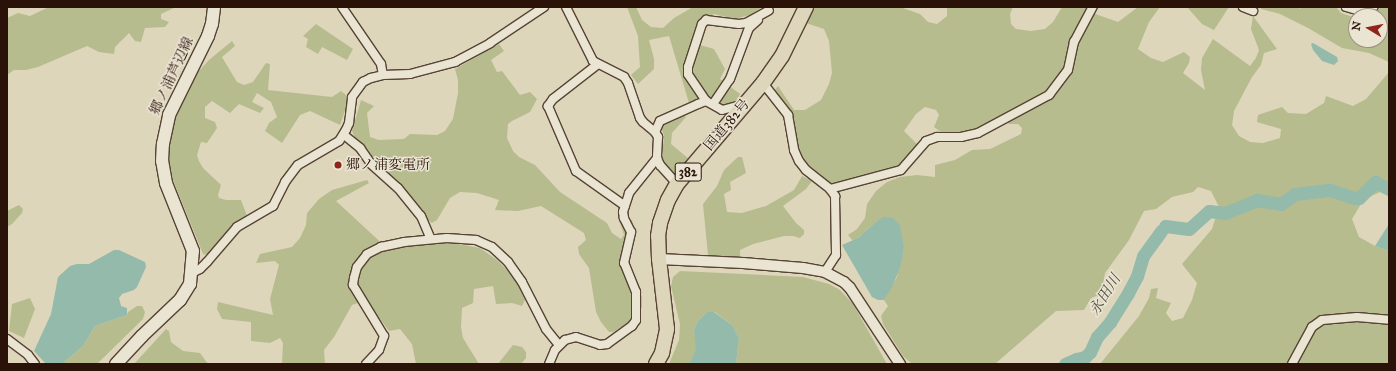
<!DOCTYPE html>
<html>
<head>
<meta charset="utf-8">
<style>
  body { margin:0 }
  #map { position:relative; width:1396px; height:371px; overflow:hidden; background:#ded6bb; font-family:"IM FELL Great Primer","Noto Serif JP",serif }
  div>[style] { position:absolute }
  .green>* { inset:0; background:#b6bc8d }
  .water>* { inset:0; background:#94baab }
  .river>* { height:13px; margin:-6.5px; padding:0 6.5px; transform-origin:6.5px; border-radius:6.5px; background:#94baab }
  .roads { filter:drop-shadow(1px 0 #574335) drop-shadow(-1px 0 #574335) drop-shadow(0 1px #574335) drop-shadow(0 -1px #574335) }
  .minor>* { height:8px; margin:-4px; padding:0 4px; transform-origin:4px; border-radius:4px; background:#eae4d3 }
  .tertiary>* { height:10px; margin:-5px; padding:0 5px; transform-origin:5px; border-radius:5px; background:#eae4d3 }
  .secondary>* { height:12px; margin:-6px; padding:0 6px; transform-origin:6px; border-radius:6px; background:#eae4d3 }
  .trunk>* { height:14px; margin:-7px; padding:0 7px; transform-origin:7px; border-radius:7px; background:#ded6bb }
  .dots>* { width:11px; height:11px; translate:-50% -50%; box-sizing:border-box; border:2px solid #eae4d3; border-radius:50% }
  span { translate:-50% -50%; white-space:nowrap; text-align:center; line-height:1.15; -webkit-text-stroke:3px #eae4d3; paint-order:stroke }
  .shield-label span { padding:1px 3px; background:#eae4d3; border:1px solid; border-radius:3px; -webkit-text-stroke-width:0 }
  .shield-label { font-size:13px; color:#2a1208; font-weight:700 }
  .street-label { font-size:14px; color:#2a1208 }
  .poi-label { font-size:14px; color:#2a1208 }
  .left { translate:0 -50%; text-align:left }
  .water-label { font-size:15px; color:#4f4d41; font-style:italic }
  .frame { position:absolute; inset:0; border:8px solid #2a1208; pointer-events:none }
  .north { position:absolute; left:1348px; top:8px; width:40px; height:40px; box-sizing:border-box; background:#eae4d3; border:1px solid #9d9082; border-radius:50%; rotate:280deg; font-size:11px; font-weight:700; line-height:16px; text-align:center; color:#2a1208 }
  .north::after { content:''; display:block; margin:auto; width:14px; height:18px; background:#8f2418; clip-path:polygon(50% 0,100% 100%,50% 72%,0 100%) }
</style>
</head>
<body>
<div id="map">
  <div class="green">
    <i style="clip-path:polygon(49px 7px,176px 7px,161px 14px,161px 19px,169px 22px,165px 27px,145px 28px,141px 42px,135px 41px,129px 33px,115px 47px,114px 54px,99px 52px,87px 46px,38px 67px,26px 70px,14px 70px,7px 75px,7px 18px,18px 13px,30px 16px)"></i>
    <i style="clip-path:polygon(627px 7px,636px 7px,642px 20px,651px 27px,663px 28px,674px 18px,693px 7px,762px 7px,750px 15px,735px 19px,714px 14px,701px 19px,697px 23px,693px 43px,714px 49px,725px 69px,720px 79px,740px 94px,736px 102px,720px 107px,706px 98px,689px 103px,669px 36px,649px 40px,654px 59px,654px 69px,638px 84px,631px 75px,640px 67px,638px 36px)"></i>
    <i style="clip-path:polygon(815px 7px,900px 7px,920px 14px,928px 22px,937px 24px,947px 16px,947px 7px,1013px 7px,1010px 14px,1011px 24px,1016px 29px,1031px 31px,1045px 29px,1053px 22px,1062px 7px,1089px 7px,1087px 11px,1118px 22px,1138px 7px,1160px 7px,1149px 22px,1138px 49px,1151px 58px,1163px 62px,1184px 52px,1190px 57px,1189px 63px,1183px 73px,1205px 90px,1201px 70px,1202px 58px,1213px 39px,1250px 66px,1256px 58px,1259px 50px,1251px 29px,1253px 16px,1277px 49px,1264px 53px,1261px 65px,1252px 77px,1234px 111px,1232px 125px,1239px 136px,1250px 142px,1263px 143px,1280px 138px,1281px 129px,1257px 122px,1258px 115px,1282px 107px,1288px 113px,1306px 114px,1324px 103px,1326px 96px,1353px 106px,1366px 99px,1389px 72px,1389px 188px,1369px 197px,1361px 204px,1352px 219px,1359px 237px,1375px 246px,1389px 251px,1389px 364px,1100px 364px,1139px 316px,1149px 298px,1151px 289px,1158px 288px,1156px 298px,1171px 303px,1166px 313px,1172px 321px,1183px 318px,1192px 300px,1197px 283px,1182px 264px,1212px 229px,1219px 207px,1211px 191px,1198px 187px,1193px 192px,1172px 197px,1156px 209px,1144px 211px,1129px 240px,1105px 273px,1101px 294px,1091px 298px,1084px 310px,1056px 311px,995px 364px,912px 364px,903px 356px,883px 324px,881px 316px,888px 306px,884px 300px,897px 277px,904px 248px,878px 220px,858px 238px,853px 241px,848px 235px,857px 229px,865px 218px,867px 204px,876px 191px,887px 182px,900px 177px,917px 175px,935px 177px,935px 165px,955px 160px,972px 150px,990px 149px,1021px 134px,1022px 128px,1018px 124px,1009px 124px,1003px 116px,973px 131px,951px 134px,941px 132px,934px 127px,939px 115px,936px 110px,925px 107px,916px 114px,904px 131px,918px 145px,900px 166px,838px 184px,830px 183px,812px 169px,804px 160px,794px 137px,789px 110px,775px 90px,778px 86px,794px 110px,805px 110px,821px 100px,829px 84px,832px 73px,829px 41px,824px 29px,806px 23px)"></i>
    <i style="clip-path:polygon(1187px 7px,1229px 7px,1214px 30px,1202px 24px)"></i>
    <i style="clip-path:polygon(1261px 7px,1297px 7px,1300px 9px,1301px 7px,1336px 7px,1341px 13px,1356px 18px,1356px 40px,1380px 40px,1380px 16px,1372px 16px,1381px 7px,1389px 7px,1389px 62px,1369px 53px,1342px 48px,1308px 28px,1280px 14px,1261px 9px)"></i>
    <i style="clip-path:polygon(316px 24px,353px 49px,347px 60px,322px 47px,318px 54px,306px 47px,308px 39px,303px 36px)"></i>
    <i style="clip-path:polygon(232px 41px,235px 46px,222px 57px,237px 82px,244px 85px,253px 82px,266px 63px,270px 64px,268px 90px,332px 97px,341px 91px,346px 95px,348px 102px,340px 125px,310px 111px,300px 115px,282px 143px,265px 131px,269px 123px,277px 117px,271px 102px,257px 93px,252px 102px,264px 108px,260px 113px,239px 104px,230px 113px,212px 101px,205px 107px,205px 118px,215px 122px,217px 128px,207px 143px,201px 142px,197px 155px,199px 161px,203px 168px,221px 185px,218px 195px,219px 198px,226px 200px,241px 200px,247px 216px,231px 227px,208px 255px,203px 254px,173px 180px,169px 160px,171px 128px,181px 103px,197px 73px,209px 60px)"></i>
    <i style="clip-path:polygon(499px 44px,504px 51px,491px 60px,497px 72px,502px 71px,520px 95px,530px 92px,537px 99px,530px 112px,512px 121px,508px 124px,507px 138px,513px 151px,519px 157px,535px 165px,560px 192px,607px 223px,612px 233px,621px 239px,624px 235px,619px 220px,632px 220px,635px 235px,628px 259px,642px 297px,642px 308px,633px 314px,631px 321px,613px 332px,609px 332px,601px 322px,596px 312px,589px 268px,579px 254px,578px 247px,586px 240px,584px 233px,541px 206px,518px 211px,495px 210px,499px 200px,477px 193px,460px 192px,450px 198px,437px 220px,432px 223px,425px 218px,414px 201px,381px 169px,364px 146px,355px 138px,352px 131px,361px 100px,374px 106px,367px 113px,370px 137px,379px 140px,404px 139px,410px 134px,437px 135px,445px 131px,453px 119px,458px 93px,458px 80px,455px 69px)"></i>
    <i style="clip-path:polygon(682px 114px,686px 117px,672px 133px,671px 144px,689px 159px,675px 176px,665px 166px,662px 157px,664px 135px,661px 128px,665px 121px)"></i>
    <i style="clip-path:polygon(738px 157px,742px 157px,746px 173px,730px 182px,731px 190px,724px 194px,727px 212px,742px 213px,766px 206px,794px 190px,802px 176px,812px 181px,806px 189px,783px 206px,796px 223px,804px 230px,804px 234px,800px 238px,793px 236px,784px 236px,753px 244px,740px 250px,740px 257px,708px 255px,703px 204px,717px 186px,724px 170px)"></i>
    <i style="clip-path:polygon(367px 180px,369px 183px,336px 201px,388px 249px,442px 241px,480px 248px,497px 260px,509px 272px,522px 290px,525px 300px,522px 306px,512px 303px,496px 304px,493px 286px,474px 289px,473px 303px,462px 308px,461px 327px,463px 338px,479px 364px,416px 364px,412px 344px,400px 329px,389px 331px,366px 300px,352px 305px,334px 337px,324px 350px,325px 364px,282px 364px,283px 343px,280px 338px,270px 343px,251px 341px,251px 322px,222px 319px,217px 309px,218px 302px,273px 315px,270px 299px,279px 265px,275px 261px,256px 263px,260px 254px,292px 247px,300px 238px,306px 225px,307px 213px,319px 199px,332px 190px)"></i>
    <i style="clip-path:polygon(19px 205px,23px 209px,22px 213px,12px 224px,7px 227px,7px 211px)"></i>
    <i style="clip-path:polygon(680px 271px,803px 277px,829px 284px,840px 290px,853px 304px,887px 364px,736px 364px,739px 338px,732px 325px,715px 312px,707px 312px,697px 322px,694px 331px,697px 350px,689px 364px,669px 364px,679px 340px,680px 324px,671px 286px,673px 277px)"></i>
    <i style="clip-path:polygon(30px 298px,35px 309px,24px 338px,9px 331px,12px 304px)"></i>
    <i style="clip-path:polygon(137px 306px,142px 306px,145px 312px,143px 319px,97px 364px,62px 364px,83px 346px,95px 326px,127px 315px,128px 312px)"></i>
    <i style="clip-path:polygon(166px 329px,169px 331px,171px 342px,183px 351px,200px 353px,208px 364px,134px 364px)"></i>
    <i style="clip-path:polygon(513px 345px,522px 347px,526px 352px,526px 358px,521px 364px,498px 364px)"></i>
  </div>
  <div class="water">
    <i style="clip-path:polygon(1313px 43px,1337px 57px,1338px 61px,1334px 65px,1322px 61px,1313px 50px,1311px 44px)"></i>
    <i style="clip-path:polygon(884px 217px,893px 218px,900px 225px,904px 248px,900px 268px,892px 287px,884px 300px,878px 300px,872px 297px,842px 245px,858px 238px,878px 220px)"></i>
    <i style="clip-path:polygon(1389px 224px,1389px 251px,1375px 246px)"></i>
    <i style="clip-path:polygon(114px 250px,119px 250px,145px 262px,146px 267px,137px 287px,134px 290px,122px 294px,119px 298px,121px 306px,127px 308px,127px 315px,95px 326px,83px 346px,62px 364px,46px 364px,34px 351px,51px 314px,58px 277px,70px 266px,77px 264px,89px 264px)"></i>
    <i style="clip-path:polygon(707px 312px,714px 312px,732px 325px,739px 338px,736px 364px,689px 364px,696px 350px,694px 331px,697px 322px)"></i>
  </div>
  <div class="river">
    <i style="left:1165px;top:226px;width:24px;rotate:7deg"></i>
    <i style="left:1189px;top:229px;width:27px;rotate:-42deg"></i>
    <i style="left:1209px;top:211px;width:16px;rotate:7deg"></i>
    <i style="left:1225px;top:213px;width:35px;rotate:-22deg"></i>
    <i style="left:1257px;top:200px;width:24px;rotate:9deg"></i>
    <i style="left:1281px;top:204px;width:17px;rotate:-36deg"></i>
    <i style="left:1295px;top:194px;width:35px;rotate:-7deg"></i>
    <i style="left:1330px;top:190px;width:25px;rotate:18deg"></i>
    <i style="left:1354px;top:198px;width:5px"></i>
    <i style="left:1359px;top:198px;width:23px;rotate:-45deg"></i>
    <i style="left:1375px;top:182px;width:16px;rotate:27deg"></i>
    <i style="left:1065px;top:364px;width:12px;rotate:-24deg"></i>
    <i style="left:1076px;top:359px;width:9px;rotate:-13deg"></i>
    <i style="left:1085px;top:357px;width:7px;rotate:-45deg"></i>
    <i style="left:1090px;top:352px;width:17px;rotate:-65deg"></i>
    <i style="left:1097px;top:337px;width:20px;rotate:-49deg"></i>
    <i style="left:1110px;top:322px;width:34px;rotate:-58deg"></i>
    <i style="left:1128px;top:293px;width:19px;rotate:-62deg"></i>
    <i style="left:1137px;top:276px;width:21px;rotate:-73deg"></i>
    <i style="left:1143px;top:256px;width:31px;rotate:-54deg"></i>
  </div>
  <div class="roads">
    <div class="minor">
      <i style="left:342px;top:7px;width:69px;rotate:55.6deg"></i>
      <i style="left:381px;top:64px;width:11px;rotate:80deg"></i>
      <i style="left:566px;top:7px;width:60px;rotate:63.4deg"></i>
      <i style="left:593px;top:61px;width:35px;rotate:27deg"></i>
      <i style="left:624px;top:77px;width:7px;rotate:56deg"></i>
      <i style="left:628px;top:83px;width:37px;rotate:71deg"></i>
      <i style="left:640px;top:118px;width:5px;rotate:53deg"></i>
      <i style="left:643px;top:122px;width:16px;rotate:40deg"></i>
      <i style="left:655px;top:132px;width:6px;rotate:59deg"></i>
      <i style="left:658px;top:137px;width:21px;rotate:93deg"></i>
      <i style="left:657px;top:158px;width:8px;rotate:67deg"></i>
      <i style="left:660px;top:165px;width:25px;rotate:48deg"></i>
      <i style="left:1243px;top:7px;width:11px;rotate:22deg"></i>
      <i style="left:1346px;top:7px;width:15px;rotate:16deg"></i>
      <i style="left:1360px;top:11px;width:14px;rotate:-17deg"></i>
      <i style="left:598px;top:64px;width:57px;rotate:142.1deg"></i>
      <i style="left:553px;top:99px;width:9px;rotate:126deg"></i>
      <i style="left:548px;top:106px;width:71px;rotate:66.7deg"></i>
      <i style="left:576px;top:171px;width:60px;rotate:35.5deg"></i>
      <i style="left:763px;top:83px;width:41px;rotate:52deg"></i>
      <i style="left:788px;top:115px;width:36px;rotate:80deg"></i>
      <i style="left:794px;top:150px;width:12px;rotate:66deg"></i>
      <i style="left:799px;top:161px;width:11px;rotate:52deg"></i>
      <i style="left:806px;top:170px;width:31px;rotate:38deg"></i>
      <i style="left:830px;top:189px;width:9px;rotate:54deg"></i>
      <i style="left:835px;top:196px;width:59px;rotate:89deg"></i>
      <i style="left:836px;top:255px;width:20px;rotate:123deg"></i>
      <i style="left:706px;top:101px;width:32px;rotate:-124deg"></i>
      <i style="left:688px;top:74px;width:7px;rotate:-90deg"></i>
      <i style="left:688px;top:67px;width:45px;rotate:-72deg"></i>
      <i style="left:702px;top:24px;width:6px;rotate:-45deg"></i>
      <i style="left:706px;top:20px;width:33px;rotate:7deg"></i>
      <i style="left:739px;top:24px;width:7px;rotate:-8deg"></i>
      <i style="left:746px;top:23px;width:26px;rotate:-29deg"></i>
      <i style="left:713px;top:104px;width:30px;rotate:-56deg"></i>
      <i style="left:730px;top:79px;width:54px;rotate:-69.6deg"></i>
      <i style="left:749px;top:28px;width:12px;rotate:-42deg"></i>
      <i style="left:655px;top:132px;width:12px;rotate:-66deg"></i>
      <i style="left:660px;top:121px;width:42px;rotate:-24.1deg"></i>
      <i style="left:698px;top:104px;width:9px;rotate:-21deg"></i>
      <i style="left:706px;top:101px;width:18px;rotate:29deg"></i>
      <i style="left:722px;top:110px;width:23px;rotate:-15deg"></i>
      <i style="left:344px;top:135px;width:21px;rotate:39deg"></i>
      <i style="left:360px;top:148px;width:19px;rotate:55deg"></i>
      <i style="left:371px;top:164px;width:36px;rotate:42deg"></i>
      <i style="left:398px;top:188px;width:36px;rotate:51deg"></i>
      <i style="left:421px;top:216px;width:25px;rotate:67deg"></i>
      <i style="left:830px;top:189px;width:73px;rotate:-15deg"></i>
      <i style="left:901px;top:170px;width:38px;rotate:-49deg"></i>
      <i style="left:926px;top:141px;width:12px;rotate:-20deg"></i>
      <i style="left:937px;top:137px;width:24px"></i>
      <i style="left:961px;top:137px;width:17px;rotate:-13deg"></i>
      <i style="left:978px;top:133px;width:81px;rotate:-28.2deg"></i>
      <i style="left:1049px;top:95px;width:31px;rotate:-53deg"></i>
      <i style="left:1068px;top:70px;width:29px;rotate:-78deg"></i>
      <i style="left:1074px;top:42px;width:40px;rotate:-62deg"></i>
      <i style="left:192px;top:273px;width:9px;rotate:-27deg"></i>
      <i style="left:200px;top:269px;width:10px;rotate:-45deg"></i>
      <i style="left:207px;top:262px;width:46px;rotate:-49.4deg"></i>
      <i style="left:237px;top:227px;width:42px;rotate:-30.3deg"></i>
      <i style="left:273px;top:206px;width:27px;rotate:-63deg"></i>
      <i style="left:285px;top:182px;width:21px;rotate:-53deg"></i>
      <i style="left:298px;top:165px;width:48px;rotate:-30.3deg"></i>
      <i style="left:339px;top:141px;width:13px;rotate:-58deg"></i>
      <i style="left:346px;top:130px;width:8px;rotate:-67deg"></i>
      <i style="left:349px;top:123px;width:26px;rotate:-83deg"></i>
      <i style="left:352px;top:97px;width:19px;rotate:-54deg"></i>
      <i style="left:363px;top:82px;width:9px;rotate:-27deg"></i>
      <i style="left:371px;top:78px;width:12px;rotate:-14deg"></i>
      <i style="left:383px;top:75px;width:27px;rotate:-2deg"></i>
      <i style="left:410px;top:74px;width:47px;rotate:-14.9deg"></i>
      <i style="left:455px;top:62px;width:40px;rotate:-28deg"></i>
      <i style="left:490px;top:43px;width:65px;rotate:-33.7deg"></i>
      <i style="left:7px;top:339px;width:26px;rotate:37deg"></i>
      <i style="left:28px;top:355px;width:11px;rotate:52deg"></i>
      <i style="left:366px;top:364px;width:19px;rotate:-47deg"></i>
      <i style="left:379px;top:350px;width:15px;rotate:-70deg"></i>
      <i style="left:384px;top:336px;width:60px;rotate:-121.3deg"></i>
      <i style="left:353px;top:285px;width:7px;rotate:-82deg"></i>
      <i style="left:354px;top:278px;width:11px;rotate:-75deg"></i>
      <i style="left:357px;top:267px;width:16px;rotate:-52deg"></i>
      <i style="left:367px;top:254px;width:16px;rotate:-27deg"></i>
      <i style="left:381px;top:247px;width:24px;rotate:-12deg"></i>
      <i style="left:404px;top:242px;width:43px;rotate:-5.3deg"></i>
      <i style="left:447px;top:238px;width:29px;rotate:4deg"></i>
      <i style="left:476px;top:240px;width:17px;rotate:24deg"></i>
      <i style="left:492px;top:247px;width:22px;rotate:43deg"></i>
      <i style="left:508px;top:262px;width:24px;rotate:55deg"></i>
      <i style="left:522px;top:282px;width:53px;rotate:62.9deg"></i>
      <i style="left:546px;top:329px;width:19px;rotate:51deg"></i>
      <i style="left:549px;top:364px;width:15px;rotate:-67deg"></i>
      <i style="left:555px;top:350px;width:14px;rotate:-45deg"></i>
      <i style="left:565px;top:340px;width:11px;rotate:-15deg"></i>
      <i style="left:576px;top:337px;width:25px;rotate:18deg"></i>
      <i style="left:600px;top:345px;width:7px;rotate:-8deg"></i>
      <i style="left:607px;top:344px;width:31px;rotate:-36deg"></i>
      <i style="left:632px;top:326px;width:7px;rotate:-56deg"></i>
      <i style="left:636px;top:320px;width:28px;rotate:-90deg"></i>
      <i style="left:636px;top:292px;width:31px;rotate:-112deg"></i>
      <i style="left:624px;top:263px;width:32px;rotate:-77deg"></i>
      <i style="left:631px;top:232px;width:16px;rotate:-117deg"></i>
      <i style="left:624px;top:218px;width:6px;rotate:-99deg"></i>
      <i style="left:623px;top:212px;width:20px;rotate:-72deg"></i>
      <i style="left:629px;top:193px;width:45px;rotate:-51.3deg"></i>
      <i style="left:1292px;top:364px;width:42px;rotate:-61.6deg"></i>
      <i style="left:1312px;top:327px;width:12px;rotate:-35deg"></i>
      <i style="left:1322px;top:320px;width:35px;rotate:-5deg"></i>
      <i style="left:1357px;top:317px;width:32px;rotate:5deg"></i>
    </div>
    <div class="tertiary">
      <i style="left:659px;top:259px;width:84px;rotate:2.7deg"></i>
      <i style="left:743px;top:263px;width:60px;rotate:4.8deg"></i>
      <i style="left:803px;top:268px;width:22px;rotate:10deg"></i>
      <i style="left:825px;top:272px;width:21px;rotate:28deg"></i>
      <i style="left:844px;top:282px;width:8px;rotate:45deg"></i>
      <i style="left:850px;top:288px;width:91px;rotate:56.7deg"></i>
    </div>
    <div class="secondary">
      <i style="left:116px;top:364px;width:38px;rotate:-47deg"></i>
      <i style="left:142px;top:336px;width:52px;rotate:-43.5deg"></i>
      <i style="left:180px;top:300px;width:19px;rotate:-58deg"></i>
      <i style="left:190px;top:284px;width:33px;rotate:-85deg"></i>
      <i style="left:193px;top:251px;width:73px;rotate:-111.7deg"></i>
      <i style="left:166px;top:183px;width:22px;rotate:-100deg"></i>
      <i style="left:162px;top:161px;width:17px;rotate:-87deg"></i>
      <i style="left:163px;top:144px;width:30px;rotate:-78deg"></i>
      <i style="left:169px;top:115px;width:88px;rotate:-63.7deg"></i>
      <i style="left:208px;top:36px;width:13px;rotate:-72deg"></i>
      <i style="left:212px;top:24px;width:17px;rotate:-83deg"></i>
    </div>
    <div class="trunk">
      <i style="left:656px;top:364px;width:13px;rotate:-61deg"></i>
      <i style="left:662px;top:353px;width:25px;rotate:-78deg"></i>
      <i style="left:667px;top:329px;width:70px;rotate:-96.5deg"></i>
      <i style="left:659px;top:259px;width:23px;rotate:-92deg"></i>
      <i style="left:658px;top:236px;width:13px;rotate:-81deg"></i>
      <i style="left:660px;top:223px;width:24px;rotate:-71deg"></i>
      <i style="left:668px;top:200px;width:18px;rotate:-61deg"></i>
      <i style="left:677px;top:184px;width:133px;rotate:-49.6deg"></i>
      <i style="left:763px;top:83px;width:33px;rotate:-55deg"></i>
      <i style="left:782px;top:56px;width:55px;rotate:-63.9deg"></i>
    </div>
  </div>
  <div class="dots">
    <i style="left:338px;top:165px;background:#8f2418"></i>
  </div>
  <div class="shield-label">
    <span style="left:688px;top:172px">382</span>
  </div>
  <div class="street-label">
    <span style="left:172px;top:76px;rotate:-65deg">郷ノ浦芦辺線</span>
    <span style="left:727px;top:125px;rotate:-50deg">国道382号</span>
  </div>
  <div class="poi-label">
    <span class="left" style="left:346px;top:165px">郷ノ浦変電所</span>
  </div>
  <div class="water-label">
    <span style="left:1105px;top:295px;rotate:-58deg">永田川</span>
  </div>
  <div class="frame"></div>
  <div class="north">N</div>
</div>
</body>
</html>
